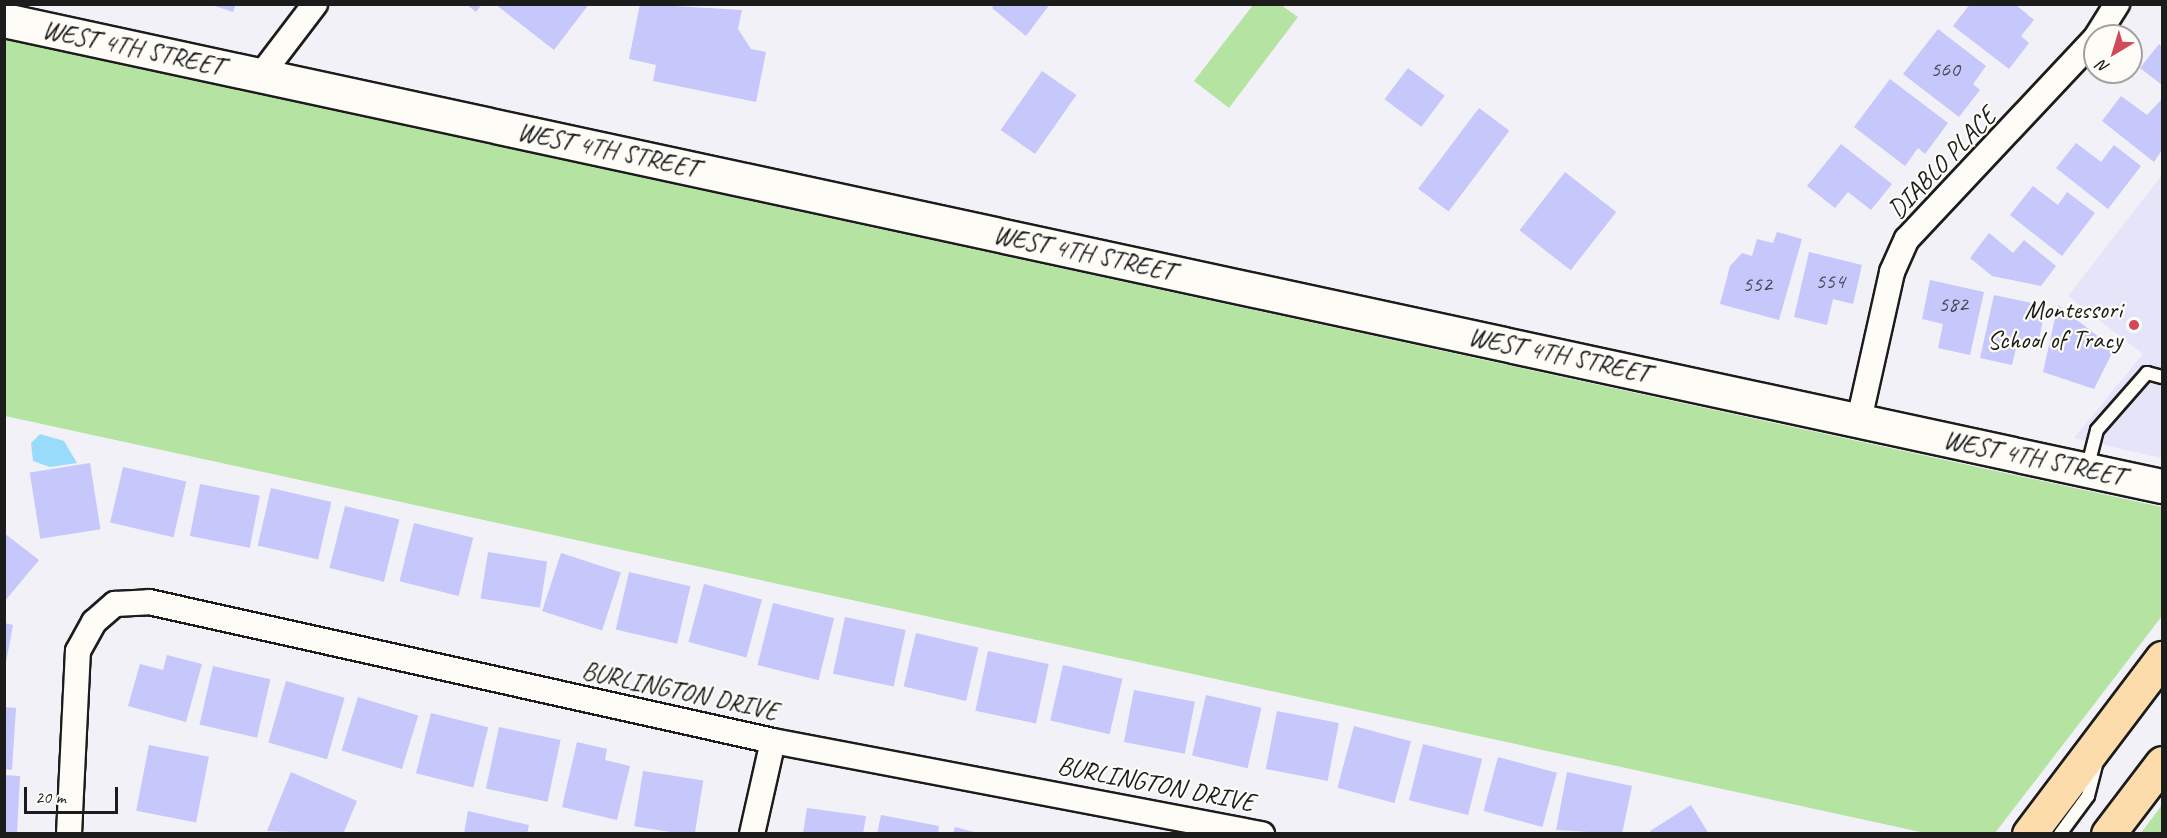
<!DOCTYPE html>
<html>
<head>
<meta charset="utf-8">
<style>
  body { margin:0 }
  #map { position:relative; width:2167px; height:838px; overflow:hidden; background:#f2f1f8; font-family:Caveat,sans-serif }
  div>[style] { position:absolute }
  .built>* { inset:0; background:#e5e4f9 }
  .green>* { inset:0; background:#b5e4a2 }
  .water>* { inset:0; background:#99dbfb }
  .building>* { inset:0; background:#c6c7fa; transform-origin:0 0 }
  .roads { filter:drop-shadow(2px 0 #1c1c1c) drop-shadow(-2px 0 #1c1c1c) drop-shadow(0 2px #1c1c1c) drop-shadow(0 -2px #1c1c1c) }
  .lane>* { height:12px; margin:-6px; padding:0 6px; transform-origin:6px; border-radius:6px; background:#fdfcf7 }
  .street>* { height:24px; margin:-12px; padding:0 12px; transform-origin:12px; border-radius:12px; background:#fdfcf7 }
  .secondary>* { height:33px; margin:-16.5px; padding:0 16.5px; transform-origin:16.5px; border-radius:16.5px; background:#fdfcf7 }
  .primary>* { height:33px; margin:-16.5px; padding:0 16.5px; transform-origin:16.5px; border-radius:16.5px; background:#fddcac }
  .dots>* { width:16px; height:16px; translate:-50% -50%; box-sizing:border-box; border:3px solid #fdfcf7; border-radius:50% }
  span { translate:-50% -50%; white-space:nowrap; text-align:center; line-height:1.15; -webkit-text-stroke:4.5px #fdfcf7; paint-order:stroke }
  .number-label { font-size:22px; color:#464754 }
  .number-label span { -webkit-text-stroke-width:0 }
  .street-label { font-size:26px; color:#1c1c1c }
  .poi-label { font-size:26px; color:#1c1c1c }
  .right { translate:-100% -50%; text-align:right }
  .frame { position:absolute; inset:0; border:6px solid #1c1c1c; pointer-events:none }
  .north { position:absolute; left:2083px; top:24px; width:60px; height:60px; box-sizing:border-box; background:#fdfcf7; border:2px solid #a3a29f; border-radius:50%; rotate:218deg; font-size:16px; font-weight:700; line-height:24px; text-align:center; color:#1c1c1c }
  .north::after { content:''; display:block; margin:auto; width:21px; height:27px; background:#d1495b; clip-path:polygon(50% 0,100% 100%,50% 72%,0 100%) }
  .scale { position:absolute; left:24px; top:787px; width:94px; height:27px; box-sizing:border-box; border:3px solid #1c1c1c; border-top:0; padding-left:8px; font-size:18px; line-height:21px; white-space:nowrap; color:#1c1c1c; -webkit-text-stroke:4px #fdfcf7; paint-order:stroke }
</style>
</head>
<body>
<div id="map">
  <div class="built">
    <i style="clip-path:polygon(2162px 175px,2162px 458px,2074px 438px,2143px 354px,2068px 296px)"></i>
  </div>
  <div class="green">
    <i style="clip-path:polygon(1253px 5px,1281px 5px,1298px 17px,1229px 108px,1194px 81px)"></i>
    <i style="clip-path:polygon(4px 39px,2162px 507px,2162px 616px,1995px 833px,1925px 833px,5px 416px)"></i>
    <i style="clip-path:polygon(2162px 805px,2162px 833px,2141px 833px)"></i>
  </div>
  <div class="water">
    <i style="clip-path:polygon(40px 434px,64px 441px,77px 463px,50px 467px,33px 461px,31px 443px)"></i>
  </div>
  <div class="building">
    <i style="clip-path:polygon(209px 4px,236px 4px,233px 12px)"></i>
    <i style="clip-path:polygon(466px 4px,482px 4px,476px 12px)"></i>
    <i style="clip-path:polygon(495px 4px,589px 4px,554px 50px)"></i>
    <i style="clip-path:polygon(640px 4px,742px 10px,738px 29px,751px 49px,766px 52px,756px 102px,653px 81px,656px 65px,629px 59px)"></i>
    <i style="clip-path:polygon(995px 4px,1050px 4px,1026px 36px,992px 8px)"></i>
    <i style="clip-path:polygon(1970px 4px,2015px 4px,2034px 20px,2021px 36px,2029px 43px,2009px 69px,1953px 26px)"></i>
    <i style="clip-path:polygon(1938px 29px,1986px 66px,1973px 84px,1980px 90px,1959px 117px,1903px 74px)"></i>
    <i style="clip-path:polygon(2159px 44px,2162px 47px,2162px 85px,2140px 68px)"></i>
    <i style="left:1408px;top:68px;width:46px;height:39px;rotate:37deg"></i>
    <i style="left:1042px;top:71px;width:42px;height:72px;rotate:35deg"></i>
    <i style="clip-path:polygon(1890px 79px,1948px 123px,1925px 154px,1918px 148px,1905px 166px,1854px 127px)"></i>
    <i style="clip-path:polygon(2121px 96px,2147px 115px,2162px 99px,2162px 150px,2154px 162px,2102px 121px)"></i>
    <i style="left:1479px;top:108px;width:38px;height:101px;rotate:37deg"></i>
    <i style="clip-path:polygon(2076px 143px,2101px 162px,2114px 145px,2141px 166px,2108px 209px,2056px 168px)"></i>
    <i style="clip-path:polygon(1841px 144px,1892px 184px,1871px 210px,1848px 192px,1835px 208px,1807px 186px)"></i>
    <i style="left:1565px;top:172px;width:65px;height:74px;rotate:38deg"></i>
    <i style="clip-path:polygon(2033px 186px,2058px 205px,2067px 192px,2095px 213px,2062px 256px,2010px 215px)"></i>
    <i style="clip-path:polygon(1777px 232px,1802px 239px,1779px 320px,1720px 304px,1730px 266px,1742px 253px,1752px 256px,1757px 239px,1773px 243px)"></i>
    <i style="clip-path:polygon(1989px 233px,2013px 253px,2024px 240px,2056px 266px,2041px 286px,1992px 276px,1970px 258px)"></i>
    <i style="clip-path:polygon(1809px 252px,1862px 265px,1853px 304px,1833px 299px,1827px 325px,1794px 317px)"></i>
    <i style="clip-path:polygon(1930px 280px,1984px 292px,1970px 355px,1938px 348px,1943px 324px,1922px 319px)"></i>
    <i style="clip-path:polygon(1994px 295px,2046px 306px,2038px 344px,2018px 340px,2012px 365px,1980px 358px)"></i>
    <i style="clip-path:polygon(2058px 305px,2114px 349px,2094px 389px,2043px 372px)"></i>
    <i style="left:90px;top:463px;width:67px;height:61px;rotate:81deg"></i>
    <i style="left:123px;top:467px;width:65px;height:57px;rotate:13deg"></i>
    <i style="left:200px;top:484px;width:61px;height:53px;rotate:11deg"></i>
    <i style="left:271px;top:488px;width:62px;height:59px;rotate:13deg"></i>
    <i style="left:345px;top:506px;width:56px;height:64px;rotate:14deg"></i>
    <i style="left:414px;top:523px;width:61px;height:60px;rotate:14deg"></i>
    <i style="clip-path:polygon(4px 533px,39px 560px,4px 602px)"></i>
    <i style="left:488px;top:552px;width:60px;height:47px;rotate:9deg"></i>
    <i style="left:561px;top:553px;width:63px;height:61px;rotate:18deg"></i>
    <i style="left:629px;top:572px;width:63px;height:59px;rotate:13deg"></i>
    <i style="left:704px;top:584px;width:60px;height:60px;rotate:15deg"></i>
    <i style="left:773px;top:603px;width:63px;height:64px;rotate:14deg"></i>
    <i style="left:845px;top:617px;width:62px;height:58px;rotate:12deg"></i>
    <i style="clip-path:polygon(4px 623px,13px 625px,6px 662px,4px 662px)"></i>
    <i style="left:916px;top:633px;width:64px;height:55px;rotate:13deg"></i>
    <i style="left:988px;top:651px;width:62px;height:61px;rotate:12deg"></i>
    <i style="clip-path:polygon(167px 655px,202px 664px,186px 722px,128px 706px,140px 664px,163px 670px)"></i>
    <i style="left:1063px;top:665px;width:61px;height:57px;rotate:13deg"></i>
    <i style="left:213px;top:666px;width:59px;height:60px;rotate:13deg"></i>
    <i style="left:286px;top:681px;width:61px;height:64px;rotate:16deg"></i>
    <i style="left:1134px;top:690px;width:62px;height:53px;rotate:11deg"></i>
    <i style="left:1206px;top:695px;width:57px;height:62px;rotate:13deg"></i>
    <i style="left:358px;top:697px;width:63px;height:56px;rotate:17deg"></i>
    <i style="clip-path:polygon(4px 707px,16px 708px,12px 770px,4px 769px)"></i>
    <i style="left:1277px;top:711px;width:63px;height:59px;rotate:11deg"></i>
    <i style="left:431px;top:713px;width:59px;height:62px;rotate:14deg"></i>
    <i style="left:1354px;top:726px;width:59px;height:64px;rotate:15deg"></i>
    <i style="left:499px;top:727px;width:63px;height:63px;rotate:12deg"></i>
    <i style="clip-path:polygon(577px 742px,607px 749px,605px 760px,630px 766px,617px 820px,562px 807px)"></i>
    <i style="left:1423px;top:744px;width:61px;height:58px;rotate:14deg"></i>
    <i style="left:149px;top:745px;width:61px;height:67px;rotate:11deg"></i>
    <i style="left:1498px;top:757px;width:61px;height:56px;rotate:15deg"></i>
    <i style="left:643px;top:771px;width:61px;height:56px;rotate:9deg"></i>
    <i style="clip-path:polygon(291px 772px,357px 801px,343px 834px,267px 831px)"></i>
    <i style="clip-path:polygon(1567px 772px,1632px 786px,1622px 834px,1556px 830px)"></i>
    <i style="clip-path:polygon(4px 775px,20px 776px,17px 834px,4px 834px)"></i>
    <i style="clip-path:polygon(1691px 805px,1709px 834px,1652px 834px,1650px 831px)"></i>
    <i style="clip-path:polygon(807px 808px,866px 816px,863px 834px,803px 834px)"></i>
    <i style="clip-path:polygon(468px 811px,529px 825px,527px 834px,464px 834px)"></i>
    <i style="clip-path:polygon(881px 815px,939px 826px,938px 834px,877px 834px)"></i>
    <i style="clip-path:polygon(955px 827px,978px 833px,978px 834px,953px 834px)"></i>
  </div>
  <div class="roads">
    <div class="lane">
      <i style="left:2087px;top:469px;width:40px;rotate:-75.6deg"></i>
      <i style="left:2097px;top:430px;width:76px;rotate:-48.7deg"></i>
      <i style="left:2147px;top:373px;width:16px;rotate:15deg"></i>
      <i style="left:2060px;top:834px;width:47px;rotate:-53.6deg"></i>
      <i style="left:2088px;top:796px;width:40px;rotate:-75.6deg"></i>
    </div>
    <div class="street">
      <i style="left:2097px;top:36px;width:38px;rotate:-58deg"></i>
      <i style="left:261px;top:75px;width:89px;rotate:-52.7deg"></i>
      <i style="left:1859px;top:420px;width:152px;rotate:-77.4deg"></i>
      <i style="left:1892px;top:272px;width:36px;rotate:-66deg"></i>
      <i style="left:1907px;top:239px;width:274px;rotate:-46.8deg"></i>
      <i style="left:69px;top:834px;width:183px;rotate:-87.2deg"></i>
      <i style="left:78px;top:651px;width:33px;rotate:-61deg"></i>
      <i style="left:94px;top:622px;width:28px;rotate:-41deg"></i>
      <i style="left:115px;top:604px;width:34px;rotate:-3deg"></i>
      <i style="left:149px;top:602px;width:639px;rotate:12.56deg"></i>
      <i style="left:773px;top:741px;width:498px;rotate:10.8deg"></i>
      <i style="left:752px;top:834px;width:95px;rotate:-77.3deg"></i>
    </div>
    <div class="secondary">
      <i style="left:4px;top:20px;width:2208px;rotate:12.19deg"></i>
    </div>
    <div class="primary">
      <i style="left:2029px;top:834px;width:221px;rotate:-52.9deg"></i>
      <i style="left:2108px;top:834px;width:89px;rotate:-52.7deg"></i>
    </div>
  </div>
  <div class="dots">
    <i style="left:2134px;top:325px;background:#d1495b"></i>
  </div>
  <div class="number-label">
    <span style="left:1945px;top:70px">560</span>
    <span style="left:1830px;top:282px">554</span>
    <span style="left:1757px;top:285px">552</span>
    <span style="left:1953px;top:305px">582</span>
  </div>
  <div class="street-label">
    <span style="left:133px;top:48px;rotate:12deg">WEST 4TH STREET</span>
    <span style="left:608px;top:150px;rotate:12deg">WEST 4TH STREET</span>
    <span style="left:1942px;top:163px;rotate:-46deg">DIABLO PLACE</span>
    <span style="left:1084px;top:253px;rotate:12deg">WEST 4TH STREET</span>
    <span style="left:1559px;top:355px;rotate:12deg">WEST 4TH STREET</span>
    <span style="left:2034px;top:458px;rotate:12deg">WEST 4TH STREET</span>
    <span style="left:680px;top:691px;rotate:12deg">BURLINGTON DRIVE</span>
    <span style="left:1156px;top:784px;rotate:11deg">BURLINGTON DRIVE</span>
  </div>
  <div class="poi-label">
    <span class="right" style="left:2122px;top:325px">Montessori<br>School of Tracy</span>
  </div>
  <div class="frame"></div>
  <div class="north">N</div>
  <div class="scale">20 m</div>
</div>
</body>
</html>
